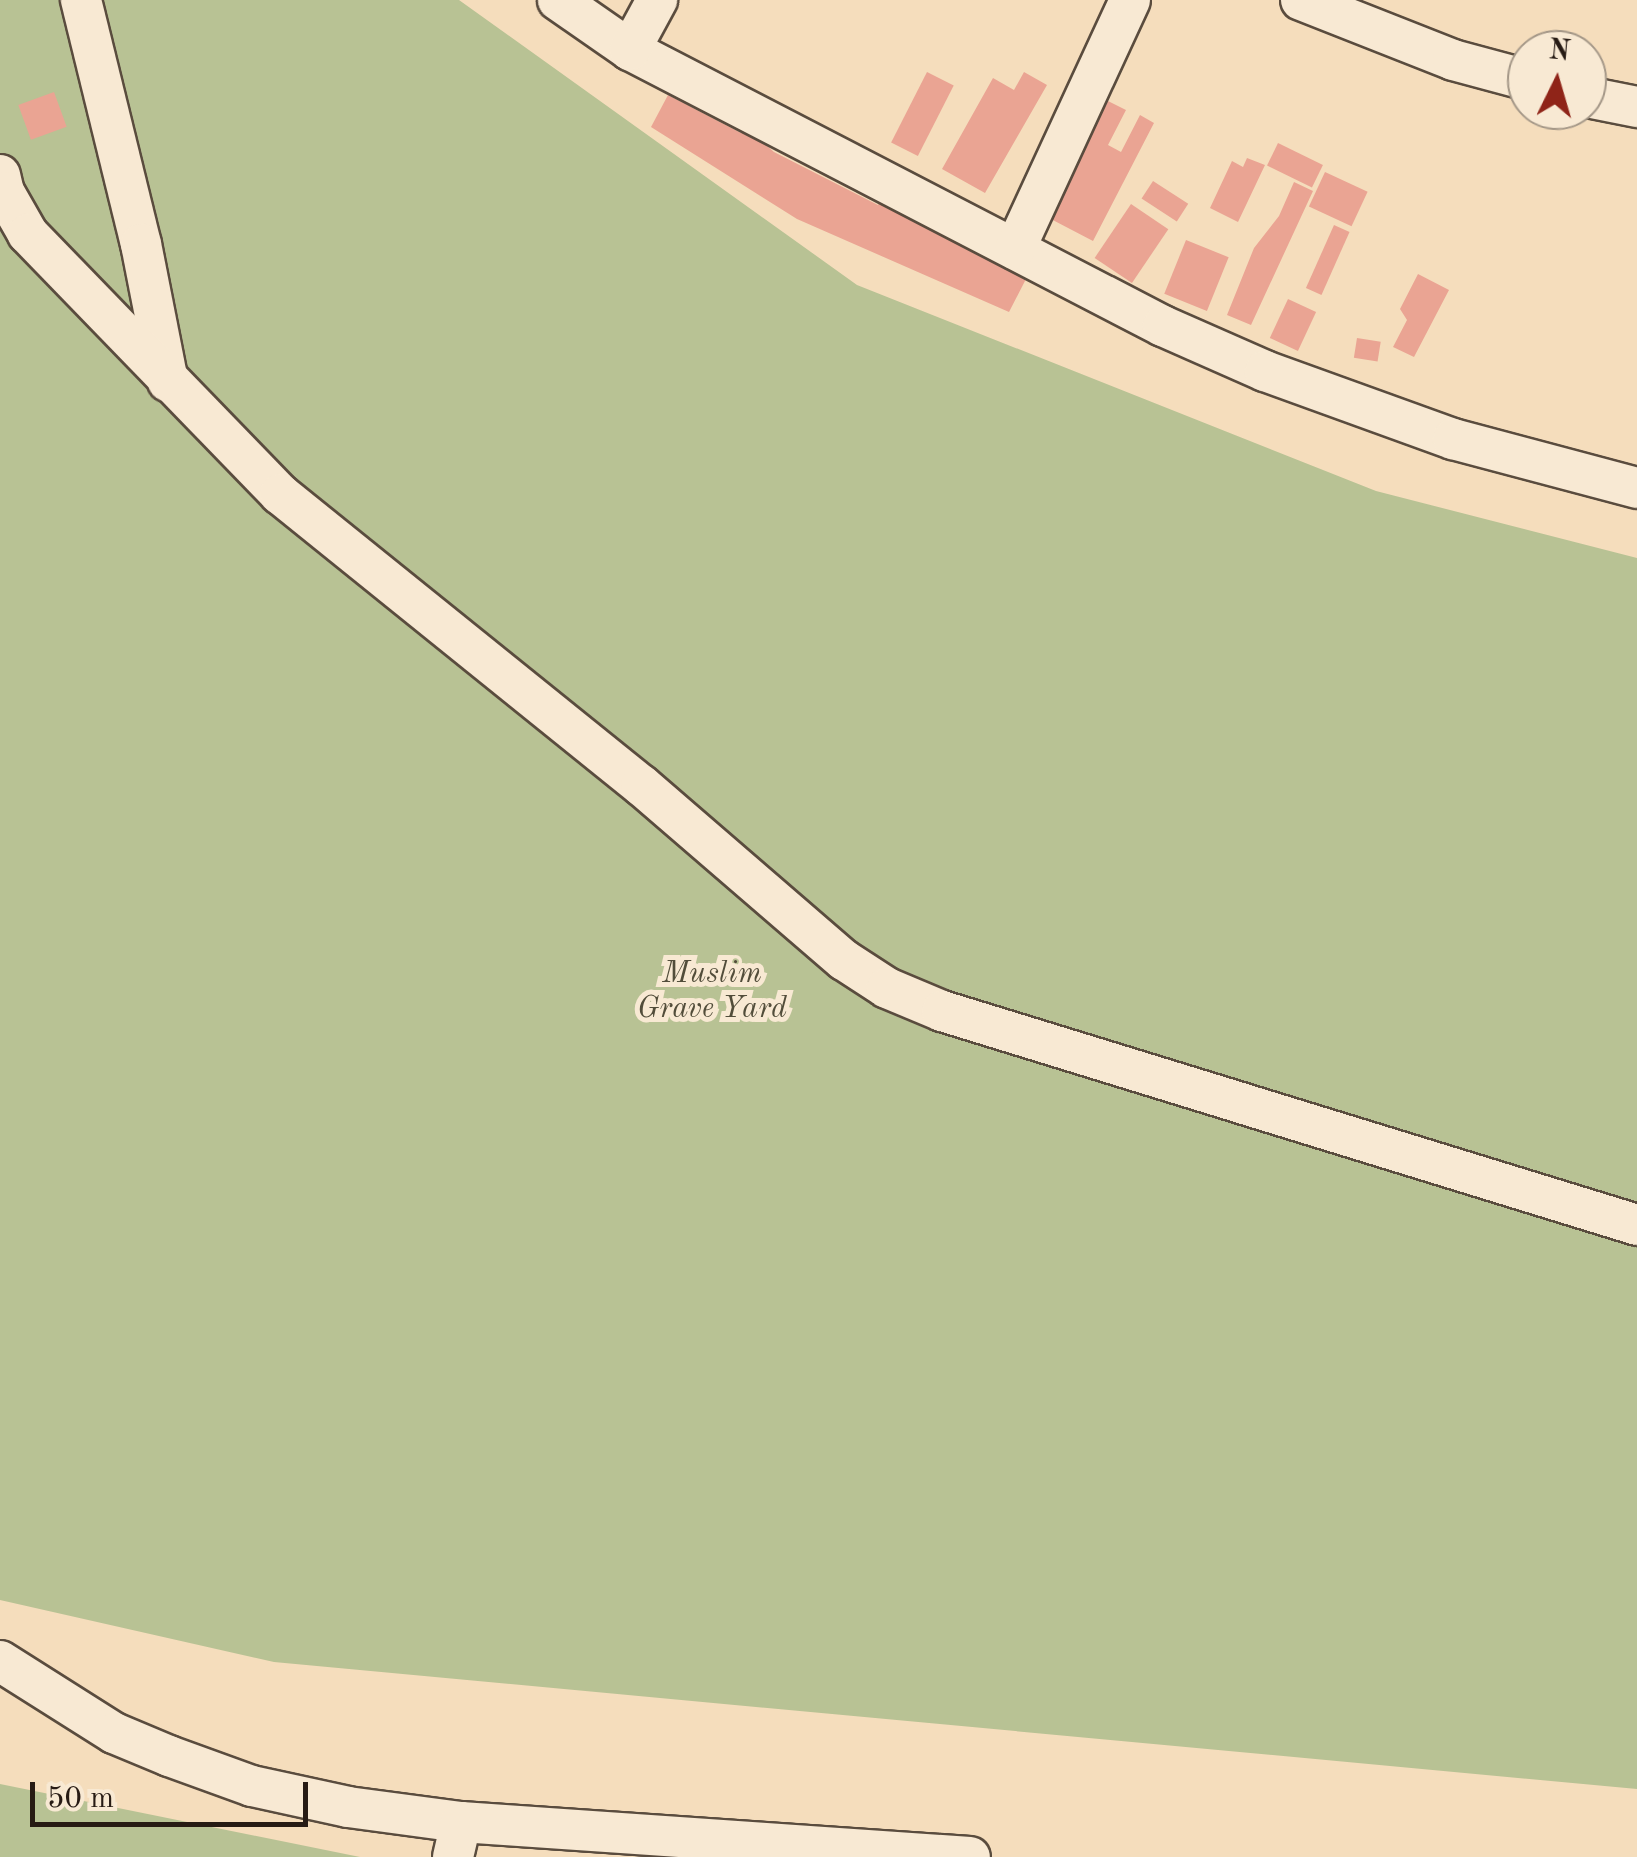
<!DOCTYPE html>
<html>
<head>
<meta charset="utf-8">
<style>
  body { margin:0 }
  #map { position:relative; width:1637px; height:1857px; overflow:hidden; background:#f5ddbc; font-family:"Old Standard TT",serif }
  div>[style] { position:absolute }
  .green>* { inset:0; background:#b8c294 }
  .building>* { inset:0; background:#eaa493; transform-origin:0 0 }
  .roads { filter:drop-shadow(2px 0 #5a4c3e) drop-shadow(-2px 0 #5a4c3e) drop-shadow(0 2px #5a4c3e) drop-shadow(0 -2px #5a4c3e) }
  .minor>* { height:40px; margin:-20px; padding:0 20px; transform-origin:20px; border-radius:20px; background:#f8e9d3 }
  span { translate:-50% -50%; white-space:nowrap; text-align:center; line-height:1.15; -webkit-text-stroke:10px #f8e9d3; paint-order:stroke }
  .park-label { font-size:30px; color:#524d3a; font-style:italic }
  .north { position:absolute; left:1507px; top:30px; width:100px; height:100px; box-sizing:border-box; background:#f8e9d3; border:2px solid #a49787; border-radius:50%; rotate:5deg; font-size:28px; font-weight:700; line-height:40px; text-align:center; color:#271b14 }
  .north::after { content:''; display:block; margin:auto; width:35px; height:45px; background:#8f2418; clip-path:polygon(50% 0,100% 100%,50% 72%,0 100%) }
  .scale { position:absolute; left:30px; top:1782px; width:278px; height:45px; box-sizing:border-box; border:5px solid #271b14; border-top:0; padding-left:12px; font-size:30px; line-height:35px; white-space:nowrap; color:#271b14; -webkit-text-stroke:8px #f8e9d3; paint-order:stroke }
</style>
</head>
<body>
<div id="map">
  <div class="green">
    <i style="clip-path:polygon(0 0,459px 0,857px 285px,1376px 491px,1637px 558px,1637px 1789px,274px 1662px,0 1600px)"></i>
    <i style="clip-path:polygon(0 1784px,360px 1857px,0 1857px)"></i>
  </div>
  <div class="building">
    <i style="left:927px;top:72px;width:30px;height:79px;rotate:27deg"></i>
    <i style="clip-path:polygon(1024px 72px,1047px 85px,985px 193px,942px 169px,993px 78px,1014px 90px)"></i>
    <i style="left:54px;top:92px;width:37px;height:38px;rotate:70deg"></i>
    <i style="clip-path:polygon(668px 95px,741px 133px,744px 126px,774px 152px,878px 205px,884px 193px,932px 218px,927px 227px,1026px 279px,1009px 312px,797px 219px,651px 127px)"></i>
    <i style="clip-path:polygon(1108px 101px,1126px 110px,1108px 145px,1121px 152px,1140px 115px,1154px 123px,1093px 241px,1047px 217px)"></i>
    <i style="left:1278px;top:143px;width:50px;height:25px;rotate:26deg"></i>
    <i style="clip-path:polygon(1247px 158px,1265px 165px,1238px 222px,1210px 208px,1232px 161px,1243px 167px)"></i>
    <i style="left:1325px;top:172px;width:47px;height:38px;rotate:25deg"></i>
    <i style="left:1153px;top:181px;width:42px;height:21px;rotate:33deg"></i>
    <i style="clip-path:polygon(1294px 182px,1313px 191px,1251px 325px,1227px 315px,1254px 248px,1279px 216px)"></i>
    <i style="left:1131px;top:204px;width:45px;height:65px;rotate:34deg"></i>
    <i style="left:1334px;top:225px;width:17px;height:69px;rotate:24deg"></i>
    <i style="left:1186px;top:240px;width:46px;height:58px;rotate:22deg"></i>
    <i style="clip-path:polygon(1418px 274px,1449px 290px,1414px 357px,1393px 347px,1407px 320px,1400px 309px)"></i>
    <i style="left:1288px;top:299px;width:31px;height:43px;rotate:25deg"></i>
    <i style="left:1357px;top:338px;width:24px;height:20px;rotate:9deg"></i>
  </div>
  <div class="roads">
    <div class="minor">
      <i style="left:81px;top:0;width:251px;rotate:76.2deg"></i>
      <i style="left:141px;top:244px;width:140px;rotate:78.9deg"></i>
      <i style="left:558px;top:0;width:88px;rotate:34.8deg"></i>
      <i style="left:630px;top:50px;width:600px;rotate:27.38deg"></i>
      <i style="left:1163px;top:326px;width:111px;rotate:23.8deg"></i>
      <i style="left:1265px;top:371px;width:200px;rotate:19.9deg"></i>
      <i style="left:1453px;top:439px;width:190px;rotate:14.9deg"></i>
      <i style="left:1301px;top:0;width:163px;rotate:21.5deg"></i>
      <i style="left:1453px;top:60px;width:77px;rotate:15.1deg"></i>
      <i style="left:630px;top:50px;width:57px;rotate:-61.6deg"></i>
      <i style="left:1587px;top:97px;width:51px;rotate:11.3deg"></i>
      <i style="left:0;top:175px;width:17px;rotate:77deg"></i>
      <i style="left:4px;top:192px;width:48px;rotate:60.3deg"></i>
      <i style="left:28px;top:234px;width:362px;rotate:45.9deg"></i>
      <i style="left:280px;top:494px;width:464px;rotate:38.9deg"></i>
      <i style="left:641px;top:785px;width:268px;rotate:40.8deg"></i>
      <i style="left:844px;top:960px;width:51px;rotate:33.1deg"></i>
      <i style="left:887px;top:988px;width:60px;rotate:22.7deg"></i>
      <i style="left:942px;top:1011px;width:727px;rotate:17.11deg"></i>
      <i style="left:1015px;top:249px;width:274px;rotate:-65.2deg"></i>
      <i style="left:0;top:1661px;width:135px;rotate:32.3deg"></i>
      <i style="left:114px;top:1733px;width:60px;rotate:22.7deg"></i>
      <i style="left:169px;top:1756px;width:88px;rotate:19.9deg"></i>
      <i style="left:252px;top:1786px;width:98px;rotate:12.3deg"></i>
      <i style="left:348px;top:1807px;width:114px;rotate:7.6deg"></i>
      <i style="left:461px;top:1822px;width:510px;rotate:3.93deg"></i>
      <i style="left:453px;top:1857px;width:36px;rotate:-77deg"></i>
    </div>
  </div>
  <div class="park-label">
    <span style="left:712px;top:991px">Muslim<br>Grave Yard</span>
  </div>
  <div class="north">N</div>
  <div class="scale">50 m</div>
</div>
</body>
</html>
